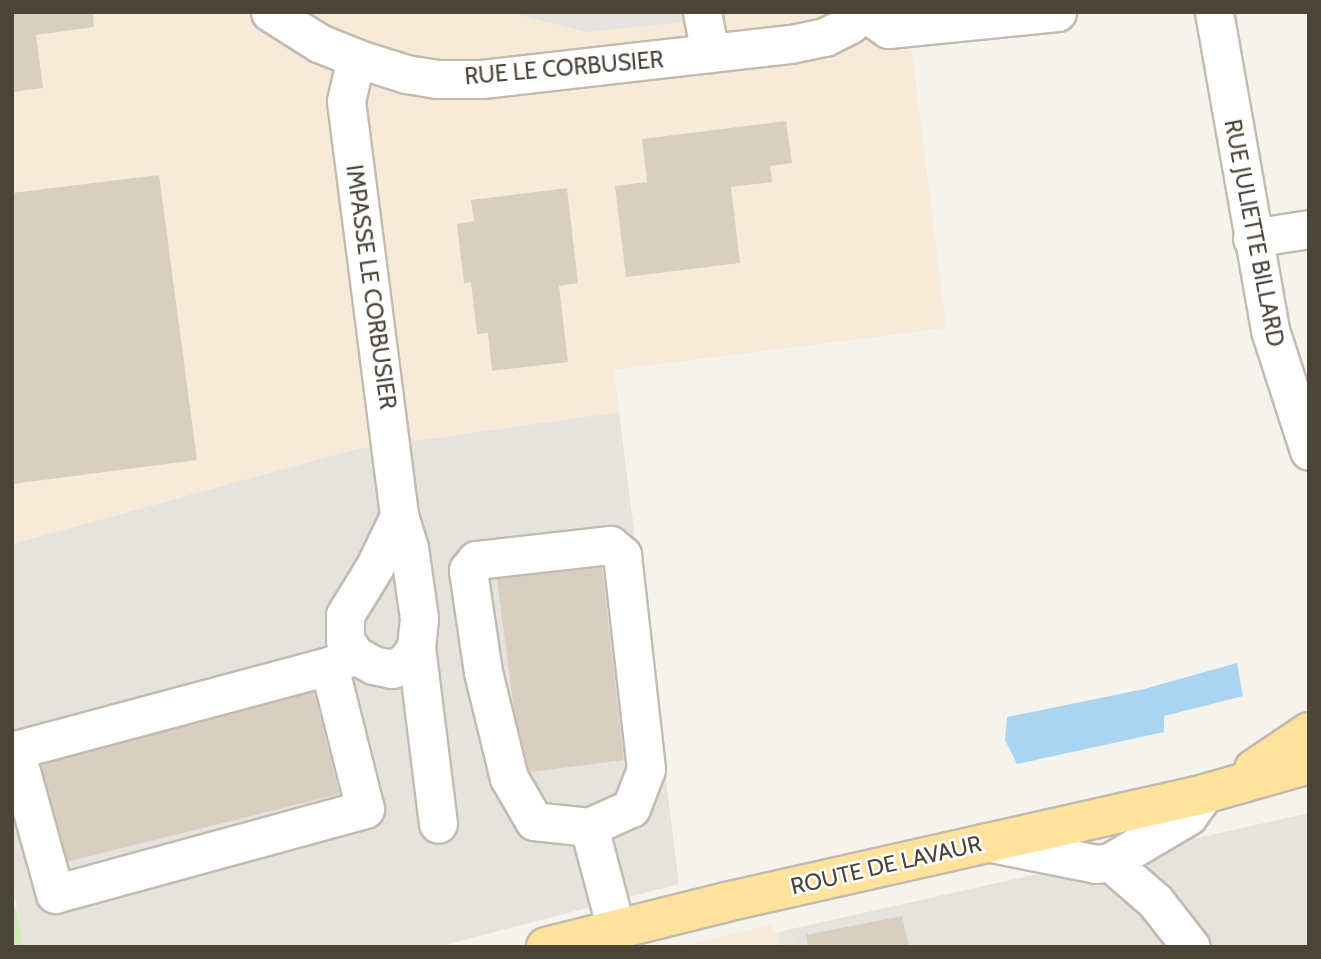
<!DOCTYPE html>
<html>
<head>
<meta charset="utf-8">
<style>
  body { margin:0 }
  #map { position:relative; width:1321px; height:959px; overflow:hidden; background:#f6f3ec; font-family:Cabin,sans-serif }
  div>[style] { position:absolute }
  .residential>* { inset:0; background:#eae5da }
  .commercial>* { inset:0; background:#f7ead8 }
  .industrial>* { inset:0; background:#e6e2dd }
  .green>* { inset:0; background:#d2eab5 }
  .parking>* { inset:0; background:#e5e3e0 }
  .water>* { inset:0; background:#a9d4f2 }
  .building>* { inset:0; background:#d8cfc1; transform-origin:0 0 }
  .roads { filter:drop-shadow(2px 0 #c2bbae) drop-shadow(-2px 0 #c2bbae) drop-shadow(0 2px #c2bbae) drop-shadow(0 -2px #c2bbae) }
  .minor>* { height:37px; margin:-18.5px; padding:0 18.5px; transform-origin:18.5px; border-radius:18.5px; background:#fff }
  .major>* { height:38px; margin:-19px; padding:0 19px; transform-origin:19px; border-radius:19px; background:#ffe39c }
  span { translate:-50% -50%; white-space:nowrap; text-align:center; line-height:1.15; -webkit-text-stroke:5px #fff; paint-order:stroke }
  .street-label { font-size:23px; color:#4b4439 }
  .frame { position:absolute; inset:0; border:14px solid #4b4439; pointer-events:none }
</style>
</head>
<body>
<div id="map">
  <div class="residential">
    <i style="clip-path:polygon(787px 930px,801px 947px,780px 947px,777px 933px)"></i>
  </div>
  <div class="commercial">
    <i style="clip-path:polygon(12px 12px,907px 12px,946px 328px,614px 370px,619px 412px,357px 449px,12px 544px)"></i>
    <i style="clip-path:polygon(769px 925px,777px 933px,780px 947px,678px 947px)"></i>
  </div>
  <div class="industrial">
    <i style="clip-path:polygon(619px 412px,679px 884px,437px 947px,23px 947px,12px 881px,12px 544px,357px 449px)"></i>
    <i style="clip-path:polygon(1309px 813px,1309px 947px,801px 947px,787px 930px)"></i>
  </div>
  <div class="green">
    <i style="clip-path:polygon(12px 907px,16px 908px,23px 947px,12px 947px)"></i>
  </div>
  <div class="parking">
    <i style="clip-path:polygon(509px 12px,722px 12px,724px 18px,586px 32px)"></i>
  </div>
  <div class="water">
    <i style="clip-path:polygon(1237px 663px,1243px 696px,1164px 716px,1164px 732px,1017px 764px,1005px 740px,1007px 717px,1144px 689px)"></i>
  </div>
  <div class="building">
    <i style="clip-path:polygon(12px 12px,93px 12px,94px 27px,36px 35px,43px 88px,12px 92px)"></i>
    <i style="clip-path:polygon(786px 121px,792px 163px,770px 166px,772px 182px,731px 187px,740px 263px,626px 277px,615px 186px,647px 182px,642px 139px)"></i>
    <i style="clip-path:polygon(159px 175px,197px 460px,12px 484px,12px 193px)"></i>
    <i style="clip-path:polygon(567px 188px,578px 283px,559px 286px,568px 362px,492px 371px,488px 333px,477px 334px,471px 282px,464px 283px,457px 224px,474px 221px,471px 200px)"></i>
    <i style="clip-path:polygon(602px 567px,624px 760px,530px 772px,514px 710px,497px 579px)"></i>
    <i style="left:314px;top:692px;width:105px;height:283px;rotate:76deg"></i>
    <i style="clip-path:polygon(902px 916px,909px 947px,808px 947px,806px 935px)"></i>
  </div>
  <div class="roads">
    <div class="minor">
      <i style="left:270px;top:12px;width:58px;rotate:32.3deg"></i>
      <i style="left:319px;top:43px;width:40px;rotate:22deg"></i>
      <i style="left:356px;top:58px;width:52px;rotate:17.7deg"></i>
      <i style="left:406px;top:74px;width:30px;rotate:9deg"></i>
      <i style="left:436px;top:79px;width:46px"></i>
      <i style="left:482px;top:79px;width:311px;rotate:-6.5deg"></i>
      <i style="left:791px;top:44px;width:35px;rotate:-12deg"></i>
      <i style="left:825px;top:37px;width:28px;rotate:-27deg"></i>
      <i style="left:850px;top:24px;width:18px;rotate:-41deg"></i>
      <i style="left:702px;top:12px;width:42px;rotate:79deg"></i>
      <i style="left:864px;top:12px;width:29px;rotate:35deg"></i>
      <i style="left:888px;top:29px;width:170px;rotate:-5.7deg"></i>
      <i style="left:1214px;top:12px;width:323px;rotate:80deg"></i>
      <i style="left:1270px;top:330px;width:127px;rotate:72.1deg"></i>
      <i style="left:356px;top:58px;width:44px;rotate:103.1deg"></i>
      <i style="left:346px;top:101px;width:418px;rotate:82.7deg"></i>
      <i style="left:399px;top:516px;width:55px;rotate:115.6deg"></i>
      <i style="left:375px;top:566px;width:57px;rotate:121.5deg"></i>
      <i style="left:345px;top:615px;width:25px;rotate:90deg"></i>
      <i style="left:345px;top:640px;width:18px;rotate:56deg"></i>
      <i style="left:355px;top:655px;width:21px;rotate:29deg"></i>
      <i style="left:373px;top:665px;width:19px;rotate:12deg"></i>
      <i style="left:392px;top:669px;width:16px;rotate:-27deg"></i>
      <i style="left:406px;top:662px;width:18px;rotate:-56deg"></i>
      <i style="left:416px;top:647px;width:29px;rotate:-84deg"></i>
      <i style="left:419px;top:618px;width:71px;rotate:-98.1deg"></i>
      <i style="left:409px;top:548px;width:34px;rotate:-107deg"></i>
      <i style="left:1252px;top:238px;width:58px;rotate:-9deg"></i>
      <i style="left:610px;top:545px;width:16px;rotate:40deg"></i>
      <i style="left:622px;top:555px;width:215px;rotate:83.6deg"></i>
      <i style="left:646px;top:769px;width:42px;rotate:111deg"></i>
      <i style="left:631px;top:808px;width:46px;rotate:155.7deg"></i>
      <i style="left:589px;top:827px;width:55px;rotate:-173.8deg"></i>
      <i style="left:534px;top:821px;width:50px;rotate:-120.2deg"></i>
      <i style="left:509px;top:778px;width:109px;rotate:-103.8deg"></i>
      <i style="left:483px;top:672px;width:103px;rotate:-98.4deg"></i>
      <i style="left:468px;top:570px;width:13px;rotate:-51deg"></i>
      <i style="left:476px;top:560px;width:135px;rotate:-6.4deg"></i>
      <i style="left:416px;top:647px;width:178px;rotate:82.9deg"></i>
      <i style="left:329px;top:666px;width:147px;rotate:75.9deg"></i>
      <i style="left:365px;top:809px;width:321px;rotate:164.7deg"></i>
      <i style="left:55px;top:894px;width:149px;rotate:-105.5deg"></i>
      <i style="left:15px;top:750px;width:325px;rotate:-15deg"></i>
      <i style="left:329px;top:666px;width:28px;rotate:-23deg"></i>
      <i style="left:589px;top:827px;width:106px;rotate:75.2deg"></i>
      <i style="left:987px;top:842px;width:111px;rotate:11.4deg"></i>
      <i style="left:1096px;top:864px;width:14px;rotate:-8deg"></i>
      <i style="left:1110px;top:862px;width:91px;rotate:-30.5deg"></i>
      <i style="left:1188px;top:816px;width:27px;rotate:-54deg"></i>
      <i style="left:1110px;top:862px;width:60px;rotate:40.9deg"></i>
      <i style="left:1155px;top:901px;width:58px;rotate:52deg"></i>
    </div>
    <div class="major">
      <i style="left:1254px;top:769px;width:66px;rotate:-33.9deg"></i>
      <i style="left:546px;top:947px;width:186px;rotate:-14deg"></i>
      <i style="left:726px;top:902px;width:490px;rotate:-12.7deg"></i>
      <i style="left:1204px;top:794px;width:109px;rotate:-15.9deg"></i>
    </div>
  </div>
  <div class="street-label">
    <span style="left:564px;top:68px;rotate:-5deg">RUE LE CORBUSIER</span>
    <span style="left:1254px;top:233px;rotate:79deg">RUE JULIETTE BILLARD</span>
    <span style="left:371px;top:287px;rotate:82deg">IMPASSE LE CORBUSIER</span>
    <span style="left:886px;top:865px;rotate:-13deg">ROUTE DE LAVAUR</span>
  </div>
  <div class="frame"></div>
</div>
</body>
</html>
